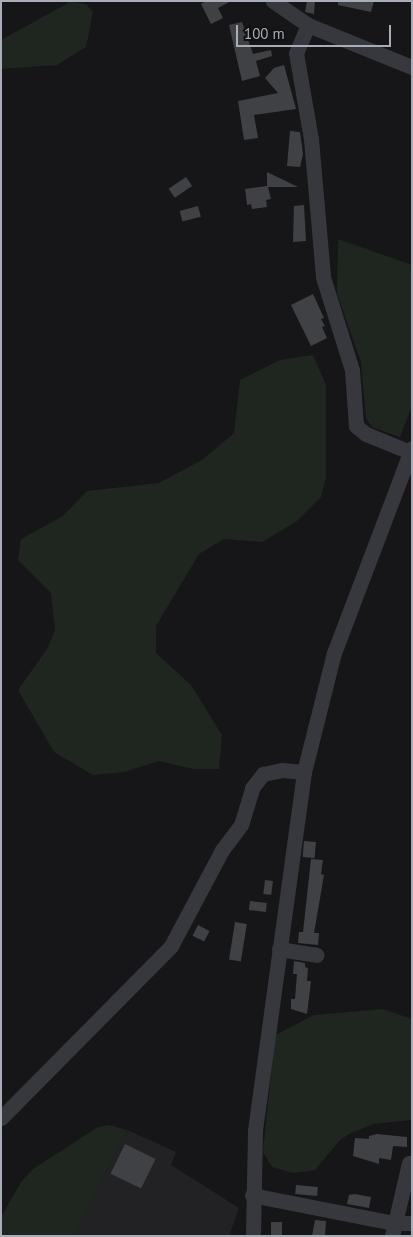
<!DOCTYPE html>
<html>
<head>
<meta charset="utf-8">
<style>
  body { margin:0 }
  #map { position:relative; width:413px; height:1237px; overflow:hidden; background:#161618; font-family:"PT Sans",sans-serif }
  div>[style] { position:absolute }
  .built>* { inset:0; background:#222225 }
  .green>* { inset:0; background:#1e261f }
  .building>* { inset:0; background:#404145; transform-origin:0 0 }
  .minor>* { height:15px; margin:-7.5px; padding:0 7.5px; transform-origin:7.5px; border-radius:7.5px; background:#37383d }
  span { translate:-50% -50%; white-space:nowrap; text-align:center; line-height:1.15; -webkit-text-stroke:5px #111113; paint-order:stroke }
  .frame { position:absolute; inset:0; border:2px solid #a8adb8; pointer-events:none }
  .scale { position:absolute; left:236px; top:25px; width:155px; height:22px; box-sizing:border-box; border:2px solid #a8adb8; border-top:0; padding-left:6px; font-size:15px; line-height:18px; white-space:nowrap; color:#a8adb8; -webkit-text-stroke:4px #111113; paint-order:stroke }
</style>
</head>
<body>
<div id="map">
  <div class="built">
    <i style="clip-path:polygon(127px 1130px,176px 1152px,171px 1165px,239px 1208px,229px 1236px,74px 1236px)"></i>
  </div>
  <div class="green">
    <i style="clip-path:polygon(70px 2px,86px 4px,93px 12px,86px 47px,57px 65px,1px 69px,1px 40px)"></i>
    <i style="clip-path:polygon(338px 239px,412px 265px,412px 406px,400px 437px,372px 427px,366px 418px,361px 362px,337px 294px)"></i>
    <i style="clip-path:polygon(313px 355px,326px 385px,326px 478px,321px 497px,297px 521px,262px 542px,224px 539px,199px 554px,156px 626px,156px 653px,191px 685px,222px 735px,219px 769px,193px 769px,159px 761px,124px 772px,93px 775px,54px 752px,18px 690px,47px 649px,55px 630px,51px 593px,18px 560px,21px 539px,63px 516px,87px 491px,159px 483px,202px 460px,234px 433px,240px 380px,280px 360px)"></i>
    <i style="clip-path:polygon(383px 1009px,412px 1019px,412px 1120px,373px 1124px,351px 1133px,340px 1140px,315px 1170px,293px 1173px,272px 1167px,263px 1152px,275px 1035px,314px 1015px)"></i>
    <i style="clip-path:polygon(109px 1125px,127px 1130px,74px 1236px,1px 1236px,1px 1217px,21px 1182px,33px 1169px,98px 1127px)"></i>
  </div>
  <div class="building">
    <i style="clip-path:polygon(206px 1px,231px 1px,218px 8px,223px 18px,211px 24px,201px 4px)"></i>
    <i style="clip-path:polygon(307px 1px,315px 1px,314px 14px,305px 12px)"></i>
    <i style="clip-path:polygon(338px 1px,374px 1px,371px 12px,338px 5px)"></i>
    <i style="clip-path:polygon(242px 22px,253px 54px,271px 50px,272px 56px,256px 61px,260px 76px,242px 81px,229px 25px)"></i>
    <i style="clip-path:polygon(284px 65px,296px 109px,254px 115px,258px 138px,244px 140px,238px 101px,278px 93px,265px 78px,274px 68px)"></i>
    <i style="clip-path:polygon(290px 131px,300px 132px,303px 154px,300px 167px,287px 166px)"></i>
    <i style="clip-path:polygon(267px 172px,298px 187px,268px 187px,271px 199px,266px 200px,267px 207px,252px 209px,251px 204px,247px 205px,245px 189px,267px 186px)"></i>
    <i style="left:186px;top:177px;width:11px;height:21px;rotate:56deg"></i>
    <i style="clip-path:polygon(304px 205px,306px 241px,293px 242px,294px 206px)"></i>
    <i style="left:198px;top:206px;width:11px;height:19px;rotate:75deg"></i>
    <i style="clip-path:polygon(313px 294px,324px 318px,321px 319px,325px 326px,322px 327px,327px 338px,311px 346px,291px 305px)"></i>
    <i style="left:304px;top:841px;width:12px;height:16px;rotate:5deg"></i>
    <i style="clip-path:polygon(311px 859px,323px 860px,321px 874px,324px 875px,314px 933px,319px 933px,318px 945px,298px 943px,299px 932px,303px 932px)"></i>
    <i style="left:265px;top:880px;width:8px;height:14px;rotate:7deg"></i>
    <i style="left:250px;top:901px;width:17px;height:9px;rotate:7deg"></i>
    <i style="left:235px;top:922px;width:12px;height:38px;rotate:9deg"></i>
    <i style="left:198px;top:925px;width:13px;height:12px;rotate:27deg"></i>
    <i style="clip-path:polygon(294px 961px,305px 963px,305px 967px,308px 968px,307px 981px,311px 981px,307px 1014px,291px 1009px,291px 999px,295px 999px,297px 974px,293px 974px)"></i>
    <i style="clip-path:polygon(377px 1134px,407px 1137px,407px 1147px,393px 1146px,391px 1160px,379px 1158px,379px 1164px,353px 1156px,355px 1138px,369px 1139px,369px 1136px)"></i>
    <i style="left:125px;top:1144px;width:34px;height:33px;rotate:26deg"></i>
    <i style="left:296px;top:1185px;width:22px;height:9px;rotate:5deg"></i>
    <i style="clip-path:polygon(355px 1194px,371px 1197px,369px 1208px,347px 1204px,349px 1195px)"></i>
    <i style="clip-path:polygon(315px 1220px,326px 1221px,325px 1236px,312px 1236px)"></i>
    <i style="left:271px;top:1222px;width:11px;height:14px"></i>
  </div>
  <div class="minor">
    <i style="left:273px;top:1px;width:42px;rotate:34.4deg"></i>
    <i style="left:308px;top:25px;width:112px;rotate:22deg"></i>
    <i style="left:308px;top:25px;width:30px;rotate:113deg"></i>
    <i style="left:296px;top:53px;width:87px;rotate:80.1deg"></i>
    <i style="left:311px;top:139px;width:139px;rotate:85deg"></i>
    <i style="left:323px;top:277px;width:97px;rotate:72.7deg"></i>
    <i style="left:352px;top:370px;width:56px;rotate:85.9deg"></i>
    <i style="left:356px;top:426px;width:13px;rotate:39deg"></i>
    <i style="left:366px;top:434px;width:48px;rotate:22.2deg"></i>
    <i style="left:279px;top:949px;width:38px;rotate:9deg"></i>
    <i style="left:1px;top:1118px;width:242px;rotate:-45.3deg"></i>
    <i style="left:171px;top:946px;width:109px;rotate:-62deg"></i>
    <i style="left:222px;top:850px;width:31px;rotate:-53deg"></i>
    <i style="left:241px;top:825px;width:39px;rotate:-73deg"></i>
    <i style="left:252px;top:788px;width:18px;rotate:-52deg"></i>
    <i style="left:263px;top:774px;width:19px;rotate:-12deg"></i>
    <i style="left:282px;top:770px;width:22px;rotate:5deg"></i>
    <i style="left:252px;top:1195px;width:145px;rotate:11.2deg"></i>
    <i style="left:394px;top:1223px;width:18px"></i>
    <i style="left:253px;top:1236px;width:106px;rotate:-88.9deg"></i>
    <i style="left:255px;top:1130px;width:361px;rotate:-82.2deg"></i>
    <i style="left:304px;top:772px;width:123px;rotate:-75.9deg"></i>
    <i style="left:334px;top:653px;width:219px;rotate:-69.2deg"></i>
    <i style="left:392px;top:1236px;width:75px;rotate:-76.9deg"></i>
  </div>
  <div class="frame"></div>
  <div class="scale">100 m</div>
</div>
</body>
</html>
